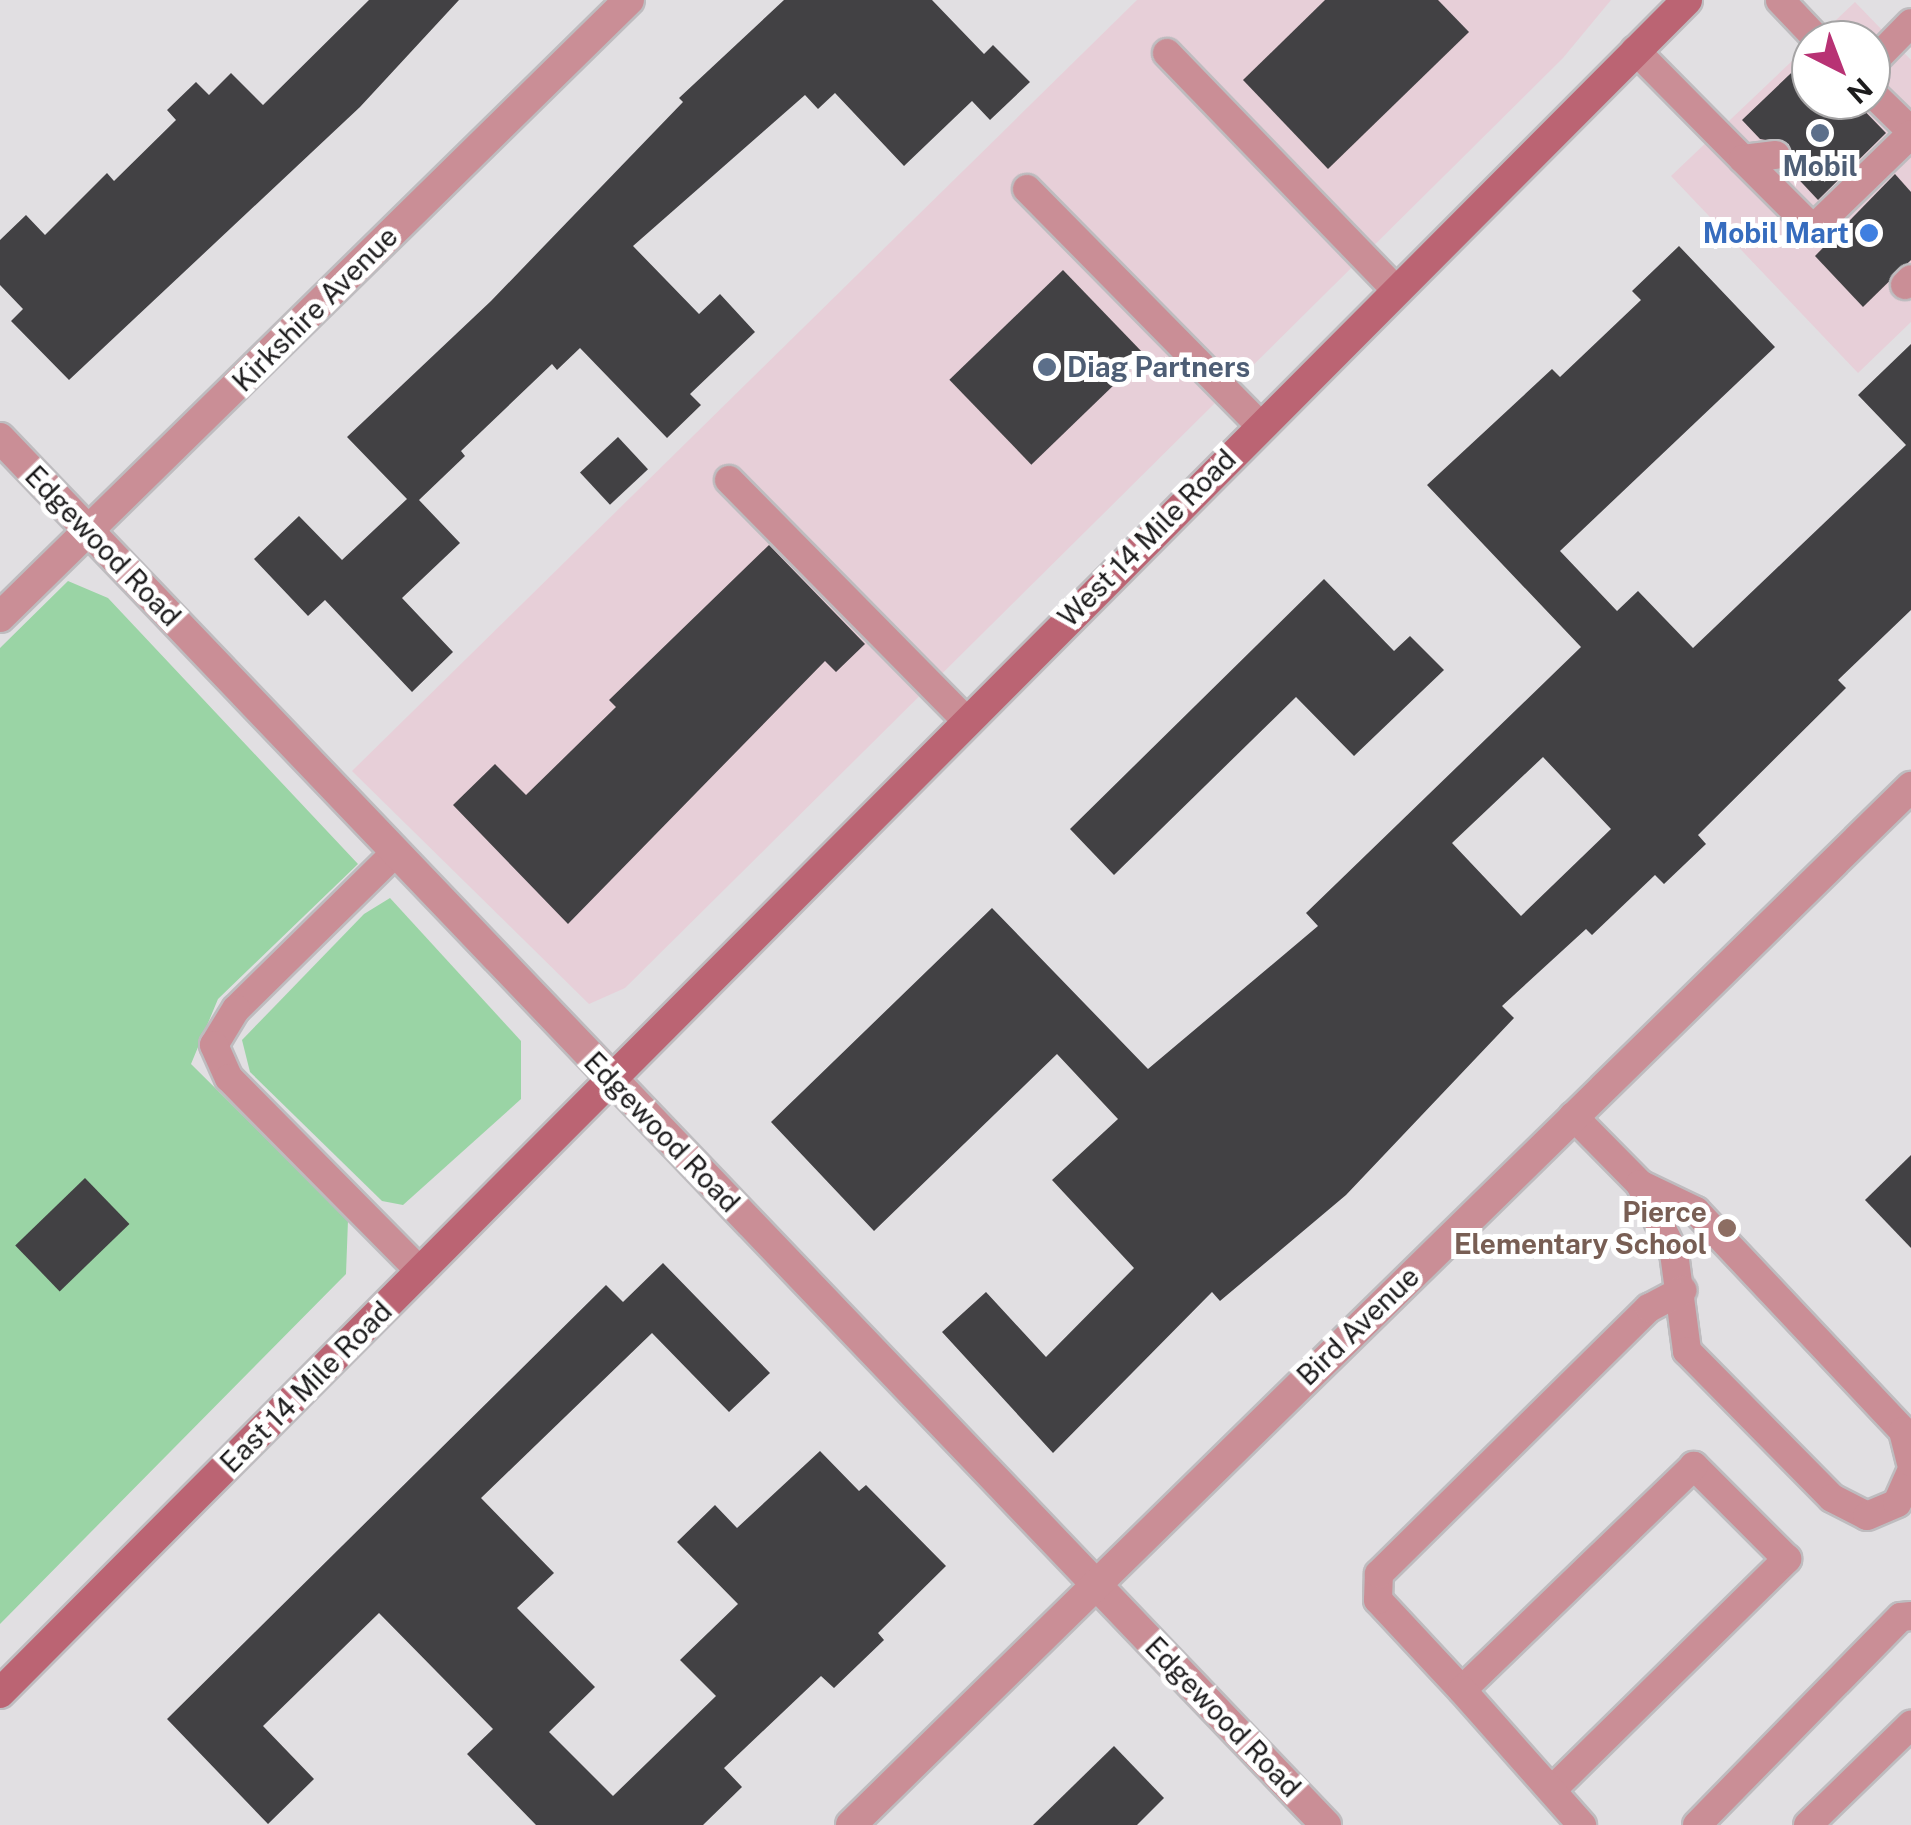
<!DOCTYPE html>
<html>
<head>
<meta charset="utf-8">
<style>
  body { margin:0 }
  #map { position:relative; width:1911px; height:1825px; overflow:hidden; background:#e1dfe2; font-family:"Public Sans",sans-serif }
  div>[style] { position:absolute }
  .commercial>* { inset:0; background:#e7cfd8 }
  .green>* { inset:0; background:#9ad4a5 }
  .building>* { inset:0; background:#424144; transform-origin:0 0 }
  .roads { filter:drop-shadow(2px 0 #bebcbf) drop-shadow(-2px 0 #bebcbf) drop-shadow(0 2px #bebcbf) drop-shadow(0 -2px #bebcbf) }
  .service>* { height:28px; margin:-14px; padding:0 14px; transform-origin:14px; border-radius:14px; background:#ca8e96 }
  .minor>* { height:30px; margin:-15px; padding:0 15px; transform-origin:15px; border-radius:15px; background:#ca8e96 }
  .secondary>* { height:30px; margin:-15px; padding:0 15px; transform-origin:15px; border-radius:15px; background:#bb6473 }
  .dots>* { width:28px; height:28px; translate:-50% -50%; box-sizing:border-box; border:5px solid #fff; border-radius:50% }
  span { translate:-50% -50%; white-space:nowrap; text-align:center; line-height:1.15; -webkit-text-stroke:10px #fff; paint-order:stroke }
  .service-label { font-size:28px; color:#4e5e75; font-weight:700 }
  .left { translate:0 -50%; text-align:left }
  .shop-label { font-size:28px; color:#366cbe; font-weight:700 }
  .right { translate:-100% -50%; text-align:right }
  .street-label { font-size:28px; color:#1d1c1d }
  .education-label { font-size:28px; color:#785e54; font-weight:700 }
  .north { position:absolute; left:1791px; top:20px; width:100px; height:100px; box-sizing:border-box; background:#fff; border:2px solid #a5a4a5; border-radius:50%; rotate:138deg; font-size:28px; font-weight:700; line-height:40px; text-align:center; color:#1d1c1d }
  .north::after { content:''; display:block; margin:auto; width:35px; height:45px; background:#b83274; clip-path:polygon(50% 0,100% 100%,50% 72%,0 100%) }
</style>
</head>
<body>
<div id="map">
  <div class="commercial">
    <i style="clip-path:polygon(1137px 0,1611px 0,1563px 58px,625px 988px,589px 1004px,352px 771px)"></i>
    <i style="clip-path:polygon(1855px 2px,1911px 60px,1911px 322px,1858px 373px,1671px 176px,1811px 43px,1811px 100px,1871px 100px,1871px 40px,1815px 40px)"></i>
  </div>
  <div class="green">
    <i style="clip-path:polygon(68px 581px,108px 598px,358px 864px,218px 999px,191px 1064px,348px 1220px,346px 1274px,0 1624px,0 648px)"></i>
    <i style="clip-path:polygon(390px 898px,521px 1041px,521px 1099px,403px 1205px,382px 1201px,250px 1072px,242px 1040px,364px 914px)"></i>
  </div>
  <div class="building">
    <i style="clip-path:polygon(369px 0,459px 0,360px 107px,69px 380px,11px 321px,23px 309px,0 285px,0 240px,26px 215px,45px 235px,107px 173px,114px 181px,176px 120px,167px 110px,196px 82px,209px 95px,231px 73px,263px 105px)"></i>
    <i style="clip-path:polygon(784px 0,932px 0,984px 54px,993px 45px,1030px 82px,990px 120px,972px 101px,904px 166px,835px 93px,818px 109px,805px 95px,633px 246px,699px 314px,720px 294px,755px 332px,690px 394px,701px 405px,667px 438px,580px 348px,557px 370px,552px 364px,461px 451px,465px 456px,419px 500px,460px 543px,402px 598px,453px 652px,412px 692px,325px 600px,308px 616px,254px 559px,299px 516px,342px 560px,407px 499px,347px 437px,491px 301px,683px 102px,679px 98px)"></i>
    <i style="clip-path:polygon(1325px 0,1438px 0,1469px 32px,1328px 169px,1243px 80px)"></i>
    <i style="clip-path:polygon(1810px 55px,1811px 100px,1854px 100px,1886px 133px,1818px 200px,1788px 168px,1789px 144px,1760px 139px,1742px 120px)"></i>
    <i style="clip-path:polygon(1895px 174px,1911px 192px,1911px 260px,1863px 307px,1815px 256px)"></i>
    <i style="clip-path:polygon(evenodd,1679px 246px,1775px 347px,1560px 551px,1617px 611px,1638px 591px,1693px 648px,1906px 445px,1858px 395px,1911px 344px,1911px 610px,1838px 680px,1846px 688px,1698px 835px,1706px 844px,1664px 884px,1655px 875px,1592px 935px,1586px 929px,1502px 1006px,1514px 1018px,1346px 1195px,1220px 1301px,1212px 1292px,1053px 1453px,942px 1332px,986px 1292px,1046px 1357px,1134px 1268px,1052px 1180px,1118px 1119px,1057px 1054px,874px 1231px,771px 1122px,992px 908px,1148px 1069px,1318px 926px,1306px 913px,1581px 647px,1427px 485px,1552px 369px,1560px 377px,1641px 300px,1632px 291px,1679px 246px,1543px 757px,1611px 829px,1521px 916px,1452px 843px,1543px 757px)"></i>
    <i style="left:1063px;top:270px;width:118px;height:158px;rotate:46deg"></i>
    <i style="left:618px;top:437px;width:44px;height:52px;rotate:47deg"></i>
    <i style="clip-path:polygon(769px 545px,865px 644px,836px 672px,825px 661px,568px 924px,453px 805px,495px 764px,526px 795px,616px 707px,609px 700px)"></i>
    <i style="clip-path:polygon(1324px 579px,1394px 651px,1410px 636px,1444px 670px,1354px 756px,1296px 697px,1114px 875px,1070px 829px)"></i>
    <i style="clip-path:polygon(1911px 1155px,1911px 1248px,1865px 1200px)"></i>
    <i style="left:85px;top:1178px;width:64px;height:97px;rotate:46deg"></i>
    <i style="clip-path:polygon(663px 1263px,770px 1373px,729px 1412px,652px 1333px,481px 1498px,554px 1573px,517px 1608px,595px 1687px,549px 1732px,613px 1796px,716px 1696px,680px 1660px,738px 1604px,677px 1542px,715px 1505px,737px 1528px,820px 1451px,859px 1491px,866px 1485px,946px 1566px,878px 1633px,884px 1640px,834px 1688px,821px 1676px,724px 1768px,742px 1787px,703px 1825px,536px 1825px,467px 1754px,493px 1729px,379px 1613px,263px 1726px,314px 1779px,268px 1824px,167px 1719px,606px 1285px,623px 1302px)"></i>
    <i style="clip-path:polygon(1114px 1746px,1164px 1798px,1137px 1825px,1033px 1825px)"></i>
  </div>
  <div class="roads">
    <div class="service">
      <i style="left:1780px;top:0;width:55px;rotate:46.5deg"></i>
      <i style="left:1635px;top:50px;width:153px;rotate:45.3deg"></i>
      <i style="left:1743px;top:159px;width:33px;rotate:-7deg"></i>
      <i style="left:1167px;top:53px;width:327px;rotate:46deg"></i>
      <i style="left:1871px;top:64px;width:57px;rotate:-45.7deg"></i>
      <i style="left:1871px;top:92px;width:56px;rotate:44.3deg"></i>
      <i style="left:1743px;top:159px;width:99px;rotate:45deg"></i>
      <i style="left:1813px;top:229px;width:136px;rotate:-44.1deg"></i>
      <i style="left:1027px;top:189px;width:332px;rotate:45.4deg"></i>
      <i style="left:1905px;top:285px;width:8px;rotate:-45deg"></i>
      <i style="left:729px;top:480px;width:336px;rotate:45.4deg"></i>
      <i style="left:394px;top:854px;width:221px;rotate:135.5deg"></i>
      <i style="left:236px;top:1009px;width:42px;rotate:121.4deg"></i>
      <i style="left:214px;top:1045px;width:36px;rotate:66deg"></i>
      <i style="left:229px;top:1078px;width:273px;rotate:45.3deg"></i>
      <i style="left:1573px;top:1116px;width:95px;rotate:45.4deg"></i>
      <i style="left:1640px;top:1184px;width:77px;rotate:63.8deg"></i>
      <i style="left:1674px;top:1253px;width:99px;rotate:82.4deg"></i>
      <i style="left:1687px;top:1351px;width:206px;rotate:45.4deg"></i>
      <i style="left:1832px;top:1498px;width:39px;rotate:27deg"></i>
      <i style="left:1867px;top:1516px;width:33px;rotate:-23deg"></i>
      <i style="left:1897px;top:1503px;width:34px;rotate:-66deg"></i>
      <i style="left:1640px;top:1184px;width:62px;rotate:25.7deg"></i>
      <i style="left:1696px;top:1211px;width:302px;rotate:46.7deg"></i>
      <i style="left:1903px;top:1431px;width:32px;rotate:76deg"></i>
      <i style="left:1462px;top:1690px;width:123px;rotate:-133deg"></i>
      <i style="left:1378px;top:1600px;width:26px;rotate:-88deg"></i>
      <i style="left:1379px;top:1574px;width:379px;rotate:-44.6deg"></i>
      <i style="left:1649px;top:1308px;width:38px;rotate:-28deg"></i>
      <i style="left:1552px;top:1790px;width:330px;rotate:-44.5deg"></i>
      <i style="left:1787px;top:1559px;width:132px;rotate:-135deg"></i>
      <i style="left:1694px;top:1466px;width:322px;rotate:136deg"></i>
      <i style="left:1462px;top:1690px;width:181px;rotate:48.4deg"></i>
      <i style="left:1697px;top:1825px;width:291px;rotate:-45.6deg"></i>
      <i style="left:1901px;top:1617px;width:10px;rotate:-6deg"></i>
      <i style="left:1808px;top:1825px;width:144px;rotate:-44.2deg"></i>
    </div>
    <div class="minor">
      <i style="left:0;top:438px;width:1919px;rotate:46.29deg"></i>
      <i style="left:0;top:617px;width:881px;rotate:-44.45deg"></i>
      <i style="left:851px;top:1825px;width:1484px;rotate:-44.4deg"></i>
    </div>
    <div class="secondary">
      <i style="left:0;top:1693px;width:2390px;rotate:-45.1deg"></i>
    </div>
  </div>
  <div class="dots">
    <i style="left:1820px;top:133px;background:#5c6f8a"></i>
    <i style="left:1869px;top:233px;background:#3f7fe0"></i>
    <i style="left:1047px;top:367px;background:#5c6f8a"></i>
    <i style="left:1727px;top:1228px;background:#8d6e63"></i>
  </div>
  <div class="service-label">
    <span style="left:1820px;top:166px">Mobil</span>
    <span class="left" style="left:1067px;top:367px">Diag Partners</span>
  </div>
  <div class="shop-label">
    <span class="right" style="left:1849px;top:233px">Mobil Mart</span>
  </div>
  <div class="street-label">
    <span style="left:315px;top:309px;rotate:-45deg">Kirkshire Avenue</span>
    <span style="left:1147px;top:538px;rotate:-45deg">West 14 Mile Road</span>
    <span style="left:103px;top:546px;rotate:46deg">Edgewood Road</span>
    <span style="left:662px;top:1132px;rotate:46deg">Edgewood Road</span>
    <span style="left:1358px;top:1326px;rotate:-44deg">Bird Avenue</span>
    <span style="left:306px;top:1387px;rotate:-45deg">East 14 Mile Road</span>
    <span style="left:1223px;top:1717px;rotate:46deg">Edgewood Road</span>
  </div>
  <div class="education-label">
    <span class="right" style="left:1707px;top:1228px">Pierce<br>Elementary School</span>
  </div>
  <div class="north">N</div>
</div>
</body>
</html>
